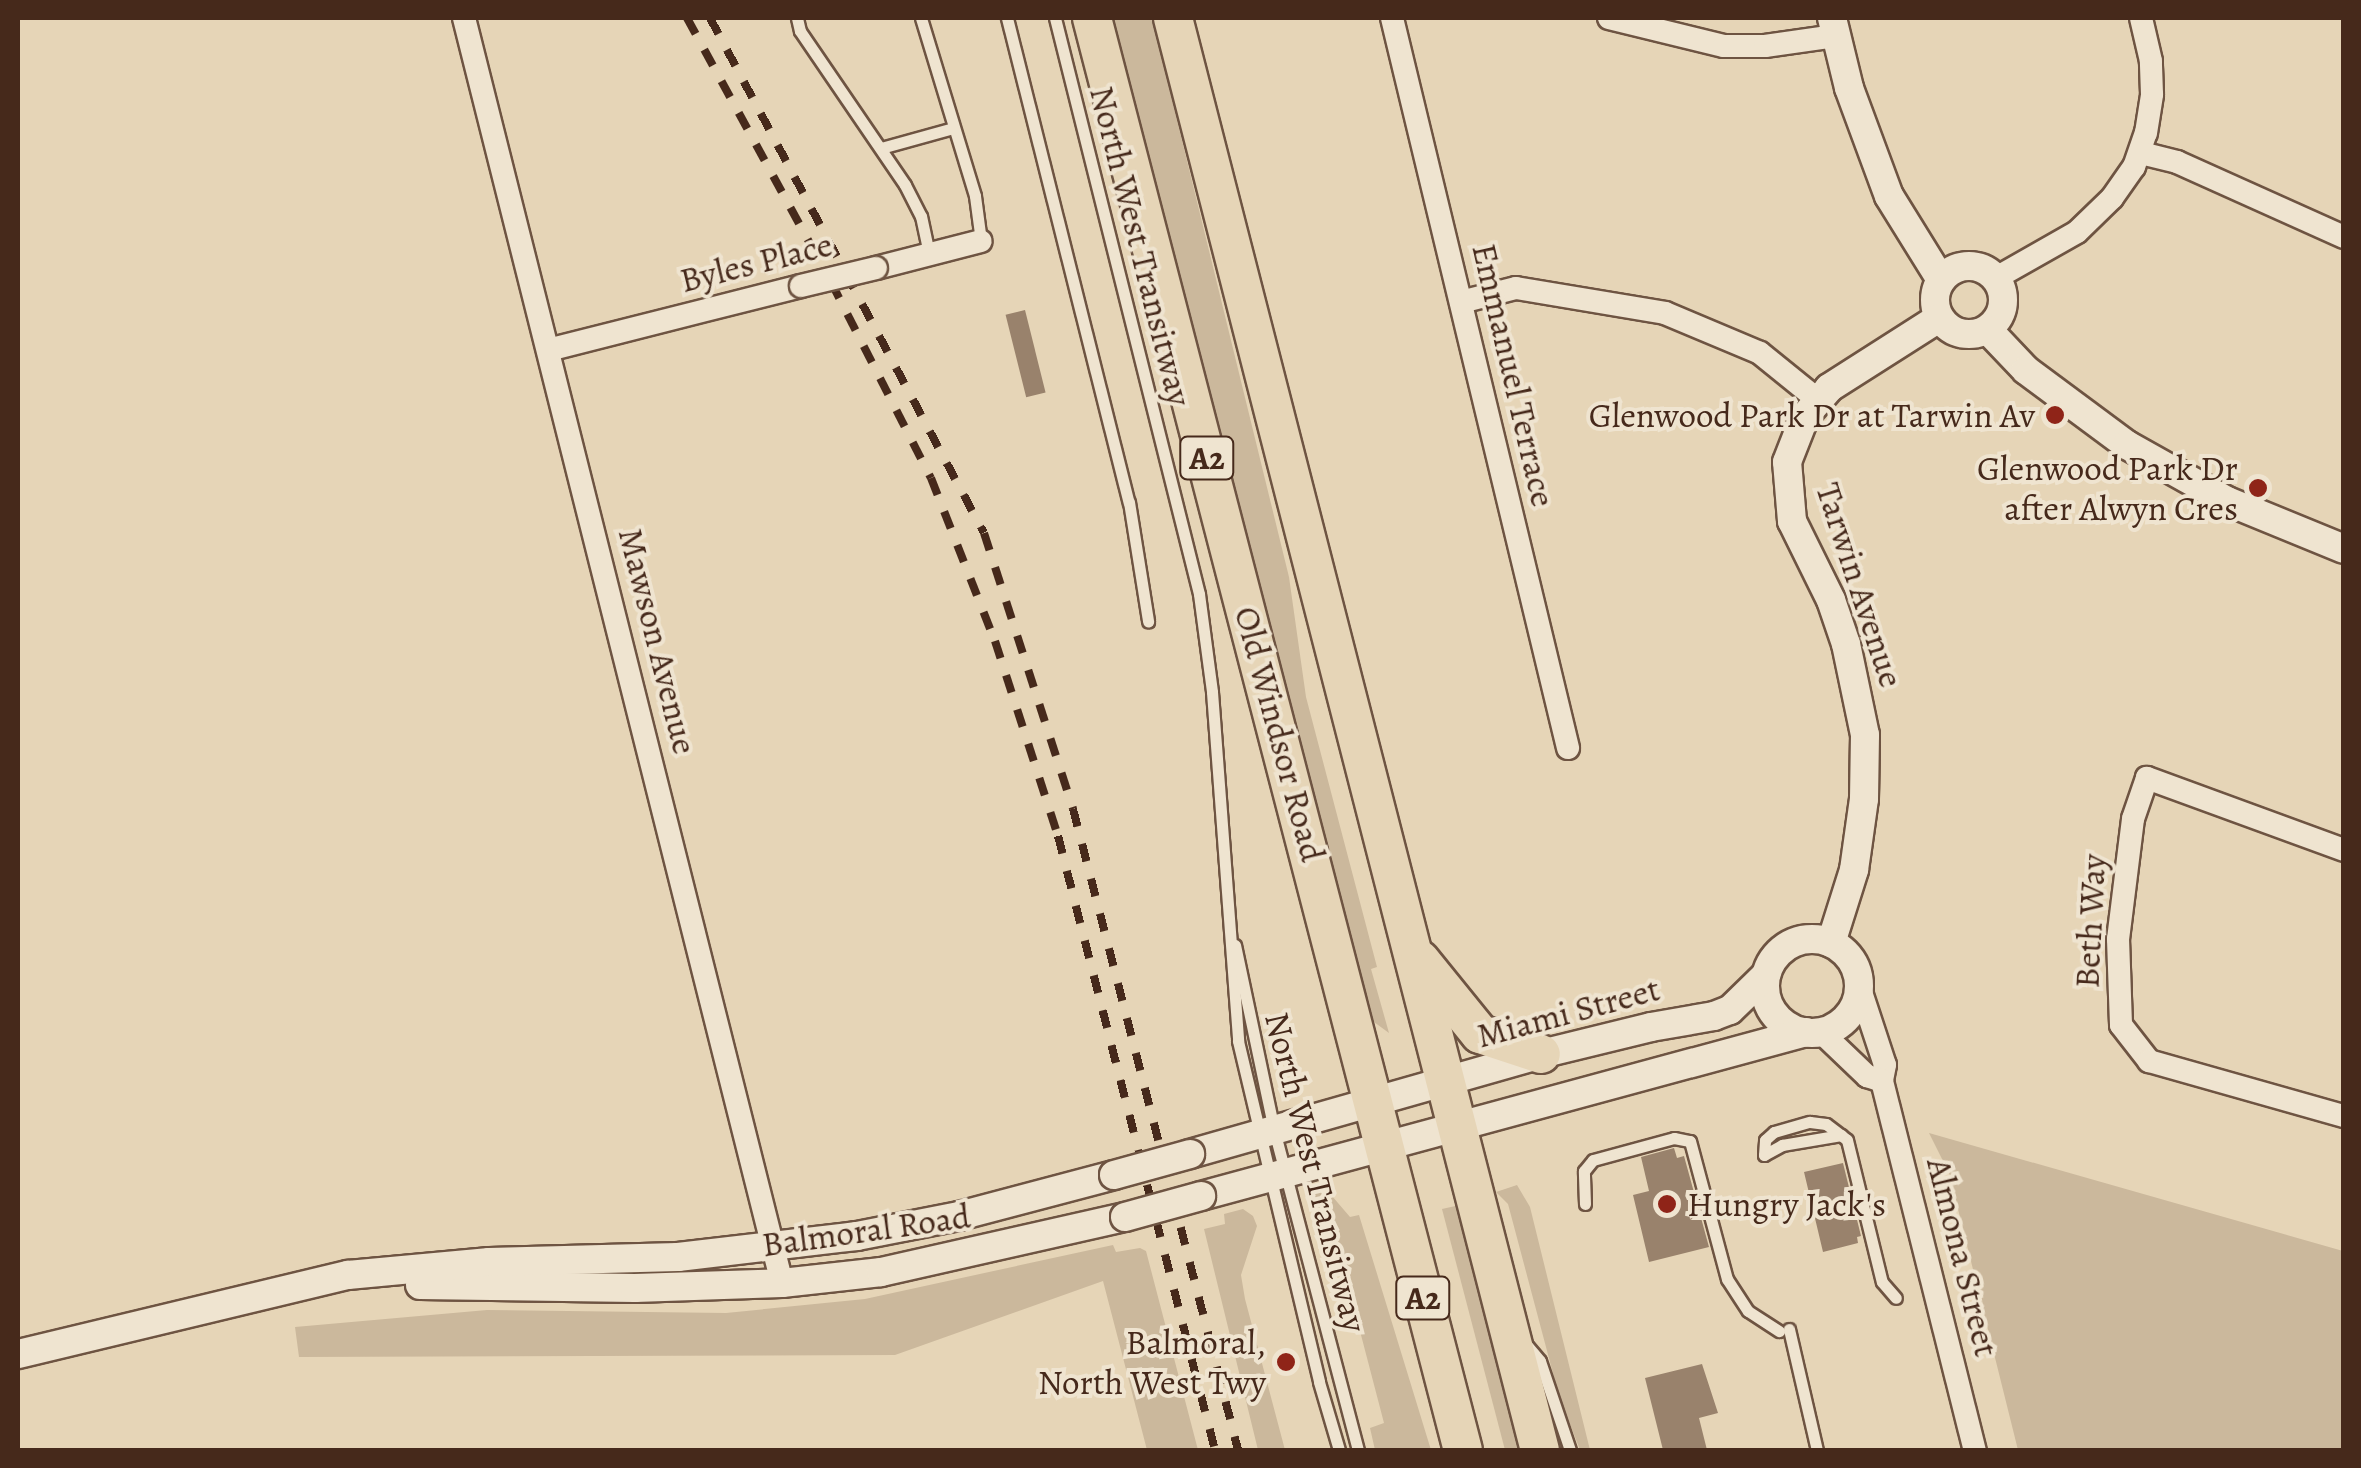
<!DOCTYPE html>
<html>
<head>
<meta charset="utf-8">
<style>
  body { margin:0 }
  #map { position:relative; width:2361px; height:1468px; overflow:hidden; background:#e6d5b7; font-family:Alegreya,serif }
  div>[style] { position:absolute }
  .green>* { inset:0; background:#cbb89c }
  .building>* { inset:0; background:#99826c; transform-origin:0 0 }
  .roads { filter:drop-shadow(2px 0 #6e5442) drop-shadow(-2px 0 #6e5442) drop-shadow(0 2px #6e5442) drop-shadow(0 -2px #6e5442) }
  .service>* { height:11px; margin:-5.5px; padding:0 5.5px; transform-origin:5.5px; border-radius:5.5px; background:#efe4d0 }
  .minor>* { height:22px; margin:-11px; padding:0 11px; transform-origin:11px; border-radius:11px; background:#efe4d0 }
  .tertiary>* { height:28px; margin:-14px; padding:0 14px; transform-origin:14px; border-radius:14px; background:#efe4d0 }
  .tertiary>.ring { margin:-14px; padding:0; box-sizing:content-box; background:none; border:28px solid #efe4d0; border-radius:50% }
  .trunk>* { height:38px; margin:-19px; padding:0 19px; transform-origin:19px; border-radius:19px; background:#e6d5b7 }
  .rail>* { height:8px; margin-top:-4px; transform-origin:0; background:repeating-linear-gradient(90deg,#46291b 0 18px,transparent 0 36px) }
  .bridges { filter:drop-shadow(2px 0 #6e5442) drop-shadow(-2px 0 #6e5442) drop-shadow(0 2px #6e5442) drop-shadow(0 -2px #6e5442) }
  .minor-bridge>* { height:22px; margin:-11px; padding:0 11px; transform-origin:11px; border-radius:11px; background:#efe4d0 }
  .tertiary-bridge>* { height:28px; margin:-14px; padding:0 14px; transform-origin:14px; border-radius:14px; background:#efe4d0 }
  .dots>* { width:28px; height:28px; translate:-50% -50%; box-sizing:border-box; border:5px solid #efe4d0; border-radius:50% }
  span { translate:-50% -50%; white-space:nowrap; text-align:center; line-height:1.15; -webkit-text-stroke:8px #efe4d0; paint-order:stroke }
  .shield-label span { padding:2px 8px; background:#efe4d0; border:2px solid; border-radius:8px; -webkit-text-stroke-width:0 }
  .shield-label { font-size:32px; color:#46291b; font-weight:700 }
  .street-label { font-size:35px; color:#46291b }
  .poi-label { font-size:35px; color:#46291b }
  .right { translate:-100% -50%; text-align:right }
  .left { translate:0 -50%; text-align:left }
  .frame { position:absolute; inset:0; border:20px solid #46291b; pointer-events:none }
</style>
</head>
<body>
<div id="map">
  <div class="green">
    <i style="clip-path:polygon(1113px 18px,1152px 18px,1289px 577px,1306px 697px,1377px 967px,1371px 969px,1389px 1033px,1374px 1022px,1368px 999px,1363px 999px)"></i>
    <i style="clip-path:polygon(1929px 1133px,2343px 1251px,2343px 1450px,2018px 1450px,1949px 1173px)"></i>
    <i style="clip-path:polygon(1517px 1185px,1530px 1207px,1590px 1450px,1580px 1450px,1559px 1396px,1508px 1204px,1496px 1192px)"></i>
    <i style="clip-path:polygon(1316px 1191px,1332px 1196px,1350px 1217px,1359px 1215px,1431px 1450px,1375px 1450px,1370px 1428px,1384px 1423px,1343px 1266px,1313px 1205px)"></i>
    <i style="clip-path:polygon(1460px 1205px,1521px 1450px,1505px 1450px,1442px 1209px)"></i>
    <i style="clip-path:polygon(1243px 1209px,1253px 1216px,1257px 1226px,1241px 1275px,1245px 1299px,1285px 1450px,1258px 1450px,1204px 1229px,1225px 1224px,1224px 1214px)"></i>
    <i style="clip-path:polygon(1113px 1245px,1116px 1252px,1140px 1248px,1146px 1251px,1198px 1450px,1147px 1450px,1103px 1281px,895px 1355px,299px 1357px,295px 1327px,487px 1310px,726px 1313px,865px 1299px)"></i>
  </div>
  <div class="building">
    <i style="left:1025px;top:310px;width:85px;height:20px;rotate:76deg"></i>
    <i style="clip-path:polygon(1674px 1148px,1677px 1158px,1684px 1156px,1709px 1247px,1649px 1262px,1633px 1195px,1649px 1191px,1641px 1157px)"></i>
    <i style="clip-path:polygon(1843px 1163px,1861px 1236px,1857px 1237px,1858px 1243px,1823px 1252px,1804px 1172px)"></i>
    <i style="clip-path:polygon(1702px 1364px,1718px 1413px,1699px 1418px,1707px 1450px,1663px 1450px,1645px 1378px)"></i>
  </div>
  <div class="roads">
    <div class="service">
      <i style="left:797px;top:18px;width:13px;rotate:77deg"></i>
      <i style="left:800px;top:31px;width:186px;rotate:55.7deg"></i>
      <i style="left:905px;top:185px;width:35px;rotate:63deg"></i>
      <i style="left:921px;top:216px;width:39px;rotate:78deg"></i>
      <i style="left:921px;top:18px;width:186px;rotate:73.1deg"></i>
      <i style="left:975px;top:196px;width:45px;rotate:82.4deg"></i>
      <i style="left:1007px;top:18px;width:499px;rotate:75.9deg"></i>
      <i style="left:1129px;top:502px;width:121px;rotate:80.9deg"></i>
      <i style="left:1055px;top:18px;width:594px;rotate:75.96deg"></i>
      <i style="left:1199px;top:594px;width:99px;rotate:82.4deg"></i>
      <i style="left:1212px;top:692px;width:350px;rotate:85.7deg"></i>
      <i style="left:1238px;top:1041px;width:350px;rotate:76.6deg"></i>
      <i style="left:1319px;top:1382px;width:71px;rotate:73.6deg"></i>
      <i style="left:881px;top:148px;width:75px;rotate:-15.5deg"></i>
      <i style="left:1235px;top:945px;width:189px;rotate:78.1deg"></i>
      <i style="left:1274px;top:1130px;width:331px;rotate:75.3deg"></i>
      <i style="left:1764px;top:1155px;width:15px;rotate:-86deg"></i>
      <i style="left:1765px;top:1140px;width:12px;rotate:-42deg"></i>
      <i style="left:1774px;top:1132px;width:37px;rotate:-16deg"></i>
      <i style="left:1810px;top:1122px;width:16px;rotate:7deg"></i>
      <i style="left:1826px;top:1124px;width:26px;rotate:37deg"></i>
      <i style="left:1847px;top:1140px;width:146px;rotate:76.2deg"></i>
      <i style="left:1882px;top:1282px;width:21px;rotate:49deg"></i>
      <i style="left:1764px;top:1155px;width:21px;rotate:-29deg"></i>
      <i style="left:1782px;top:1145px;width:60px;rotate:-9.6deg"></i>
      <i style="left:1585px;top:1204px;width:33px;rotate:-92deg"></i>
      <i style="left:1584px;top:1171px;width:14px;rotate:-51deg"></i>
      <i style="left:1593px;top:1160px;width:84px;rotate:-15.2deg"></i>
      <i style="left:1674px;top:1138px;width:16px;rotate:11deg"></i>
      <i style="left:1690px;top:1141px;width:143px;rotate:75deg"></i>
      <i style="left:1727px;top:1279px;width:38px;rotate:57deg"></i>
      <i style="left:1748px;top:1311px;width:37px;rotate:33deg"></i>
      <i style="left:1789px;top:1329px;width:124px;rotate:77deg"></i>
      <i style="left:1525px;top:1343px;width:23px;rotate:50deg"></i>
      <i style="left:1540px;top:1361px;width:94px;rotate:71.4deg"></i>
    </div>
    <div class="minor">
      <i style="left:464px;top:18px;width:1304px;rotate:75.89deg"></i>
      <i style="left:1392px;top:18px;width:751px;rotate:76.44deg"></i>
      <i style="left:1609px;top:18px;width:118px;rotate:13.7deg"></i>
      <i style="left:1724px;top:46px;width:41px"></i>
      <i style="left:1765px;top:46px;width:71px;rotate:-8.1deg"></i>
      <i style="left:2141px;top:153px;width:37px;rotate:14deg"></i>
      <i style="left:2177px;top:162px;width:183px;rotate:24.2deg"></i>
      <i style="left:876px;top:268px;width:108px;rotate:-14.4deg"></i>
      <i style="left:1996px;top:278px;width:93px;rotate:-29.6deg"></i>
      <i style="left:2077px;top:232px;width:49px;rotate:-44.2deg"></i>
      <i style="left:2112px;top:198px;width:38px;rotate:-55deg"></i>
      <i style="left:2134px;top:167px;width:36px;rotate:-71deg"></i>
      <i style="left:2146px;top:133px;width:39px;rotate:-81deg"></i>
      <i style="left:2152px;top:94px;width:33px;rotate:-92deg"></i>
      <i style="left:2151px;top:61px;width:44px;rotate:-103.1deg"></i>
      <i style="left:1461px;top:302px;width:57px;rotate:-14.3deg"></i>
      <i style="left:1516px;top:288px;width:151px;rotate:9.5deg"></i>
      <i style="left:1665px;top:313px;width:103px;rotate:22.8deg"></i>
      <i style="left:1760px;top:353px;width:75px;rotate:39deg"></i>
      <i style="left:548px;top:350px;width:261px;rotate:-14.2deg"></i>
      <i style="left:2344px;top:850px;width:210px;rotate:-159.9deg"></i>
      <i style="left:2147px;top:778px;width:43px;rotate:108.9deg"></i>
      <i style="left:2133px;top:819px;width:121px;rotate:97.1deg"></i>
      <i style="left:2118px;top:939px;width:86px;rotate:88deg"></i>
      <i style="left:2121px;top:1025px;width:46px;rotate:52.1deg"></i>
      <i style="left:2149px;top:1061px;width:203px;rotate:15.8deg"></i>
      <i style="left:1859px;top:986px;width:83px;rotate:71.8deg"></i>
      <i style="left:1885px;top:1065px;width:16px;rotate:101deg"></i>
      <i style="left:1882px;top:1081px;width:381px;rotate:75.9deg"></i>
      <i style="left:1821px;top:1032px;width:64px;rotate:43.7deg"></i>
      <i style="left:1867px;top:1076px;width:16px;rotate:18deg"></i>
    </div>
    <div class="tertiary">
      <i style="left:1832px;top:18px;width:72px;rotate:76.3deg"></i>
      <i style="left:1849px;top:88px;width:115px;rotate:69.7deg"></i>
      <i style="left:1889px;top:196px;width:99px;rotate:58.2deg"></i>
      <i class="ring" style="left:1935px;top:266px;width:40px;height:40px"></i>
      <i style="left:1988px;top:330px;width:55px;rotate:46.5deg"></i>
      <i style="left:2026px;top:370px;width:126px;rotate:36.6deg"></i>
      <i style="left:2127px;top:445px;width:115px;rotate:29.2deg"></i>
      <i style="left:2227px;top:501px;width:126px;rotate:22.3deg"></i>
      <i class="ring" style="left:1765px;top:939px;width:66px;height:66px"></i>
      <i style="left:1831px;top:943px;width:77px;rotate:-72.5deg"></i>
      <i style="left:1854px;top:870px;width:72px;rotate:-82deg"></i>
      <i style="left:1864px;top:799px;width:64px;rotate:-89.1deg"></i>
      <i style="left:1865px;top:735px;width:93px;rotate:-101.8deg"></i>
      <i style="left:1846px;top:644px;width:46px;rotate:-108.8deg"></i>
      <i style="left:1831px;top:600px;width:88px;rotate:-116.3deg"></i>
      <i style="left:1792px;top:521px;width:59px;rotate:-94.8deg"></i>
      <i style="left:1787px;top:462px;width:49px;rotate:-68.6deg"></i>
      <i style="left:1805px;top:416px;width:37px;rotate:-49deg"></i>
      <i style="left:1829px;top:388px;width:130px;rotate:-32.5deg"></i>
      <i style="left:1190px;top:1154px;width:365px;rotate:-15.9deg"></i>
      <i style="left:1541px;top:1054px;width:113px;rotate:-13.8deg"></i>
      <i style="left:1651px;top:1027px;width:64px;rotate:-9.9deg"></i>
      <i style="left:1714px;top:1016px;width:17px;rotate:-21deg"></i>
      <i style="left:1730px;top:1010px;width:50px;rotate:-44.2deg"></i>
      <i style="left:1201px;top:1196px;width:627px;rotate:-15.17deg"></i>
      <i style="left:420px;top:1285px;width:215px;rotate:0.8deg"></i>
      <i style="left:635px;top:1288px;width:147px;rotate:-1.9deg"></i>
      <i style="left:782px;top:1283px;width:100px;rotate:-6.3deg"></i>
      <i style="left:881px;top:1272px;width:250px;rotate:-12.7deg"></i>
      <i style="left:18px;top:1354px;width:339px;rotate:-13.5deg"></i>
      <i style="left:348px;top:1275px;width:142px;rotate:-5.3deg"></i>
      <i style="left:489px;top:1262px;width:189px;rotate:-1.5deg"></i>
      <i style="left:678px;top:1257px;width:180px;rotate:-6.7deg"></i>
      <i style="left:857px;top:1236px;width:104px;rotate:-11.1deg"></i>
      <i style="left:959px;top:1216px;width:160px;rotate:-14.8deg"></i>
    </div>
    <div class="trunk">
      <i style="left:1092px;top:18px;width:1479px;rotate:75.48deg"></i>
      <i style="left:1173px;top:18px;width:1478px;rotate:75.63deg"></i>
      <i style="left:1420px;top:960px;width:95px;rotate:51deg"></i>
      <i style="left:1480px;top:1034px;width:64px;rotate:18.2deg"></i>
    </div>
  </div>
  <div class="rail">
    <i style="left:687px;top:18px;width:301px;rotate:61.4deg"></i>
    <i style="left:831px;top:282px;width:220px;rotate:63deg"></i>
    <i style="left:931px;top:478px;width:175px;rotate:68.6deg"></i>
    <i style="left:995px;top:641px;width:205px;rotate:72.1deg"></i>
    <i style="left:1058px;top:836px;width:634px;rotate:75.66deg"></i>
    <i style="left:710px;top:18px;width:583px;rotate:61.99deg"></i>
    <i style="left:984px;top:533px;width:290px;rotate:72.1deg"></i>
    <i style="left:1073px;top:809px;width:662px;rotate:75.56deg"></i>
  </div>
  <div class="bridges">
    <div class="minor-bridge">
      <i style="left:801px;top:286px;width:77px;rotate:-13.5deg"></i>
    </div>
    <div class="tertiary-bridge">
      <i style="left:1114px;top:1175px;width:79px;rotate:-15.4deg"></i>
      <i style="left:1125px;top:1217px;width:79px;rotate:-15.4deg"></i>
    </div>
  </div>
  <div class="dots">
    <i style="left:2055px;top:415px;background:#8f2418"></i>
    <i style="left:2258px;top:488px;background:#8f2418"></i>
    <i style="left:1667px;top:1204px;background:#8f2418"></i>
    <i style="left:1286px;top:1362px;background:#8f2418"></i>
  </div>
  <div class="shield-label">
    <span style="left:1207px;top:458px">A2</span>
    <span style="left:1423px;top:1298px">A2</span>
  </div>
  <div class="street-label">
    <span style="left:1141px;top:246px;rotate:76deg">North West Transitway</span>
    <span style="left:756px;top:262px;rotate:-14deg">Byles Place</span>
    <span style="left:1514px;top:375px;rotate:77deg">Emmanuel Terrace</span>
    <span style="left:1860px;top:585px;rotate:72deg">Tarwin Avenue</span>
    <span style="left:658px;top:641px;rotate:76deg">Mawson Avenue</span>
    <span style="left:1280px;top:734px;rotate:75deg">Old Windsor Road</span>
    <span style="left:2090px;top:921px;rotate:-87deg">Beth Way</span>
    <span style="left:1568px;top:1012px;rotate:-15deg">Miami Street</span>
    <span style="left:1316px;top:1172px;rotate:76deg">North West Transitway</span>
    <span style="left:866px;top:1230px;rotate:-8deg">Balmoral Road</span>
    <span style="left:1963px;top:1257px;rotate:76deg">Almona Street</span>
  </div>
  <div class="poi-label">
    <span class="right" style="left:2035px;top:415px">Glenwood Park Dr at Tarwin Av</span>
    <span class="right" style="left:2238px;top:488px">Glenwood Park Dr<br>after Alwyn Cres</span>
    <span class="left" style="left:1687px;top:1204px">Hungry Jack's</span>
    <span class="right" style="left:1266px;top:1362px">Balmoral,<br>North West Twy</span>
  </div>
  <div class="frame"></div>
</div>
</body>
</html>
